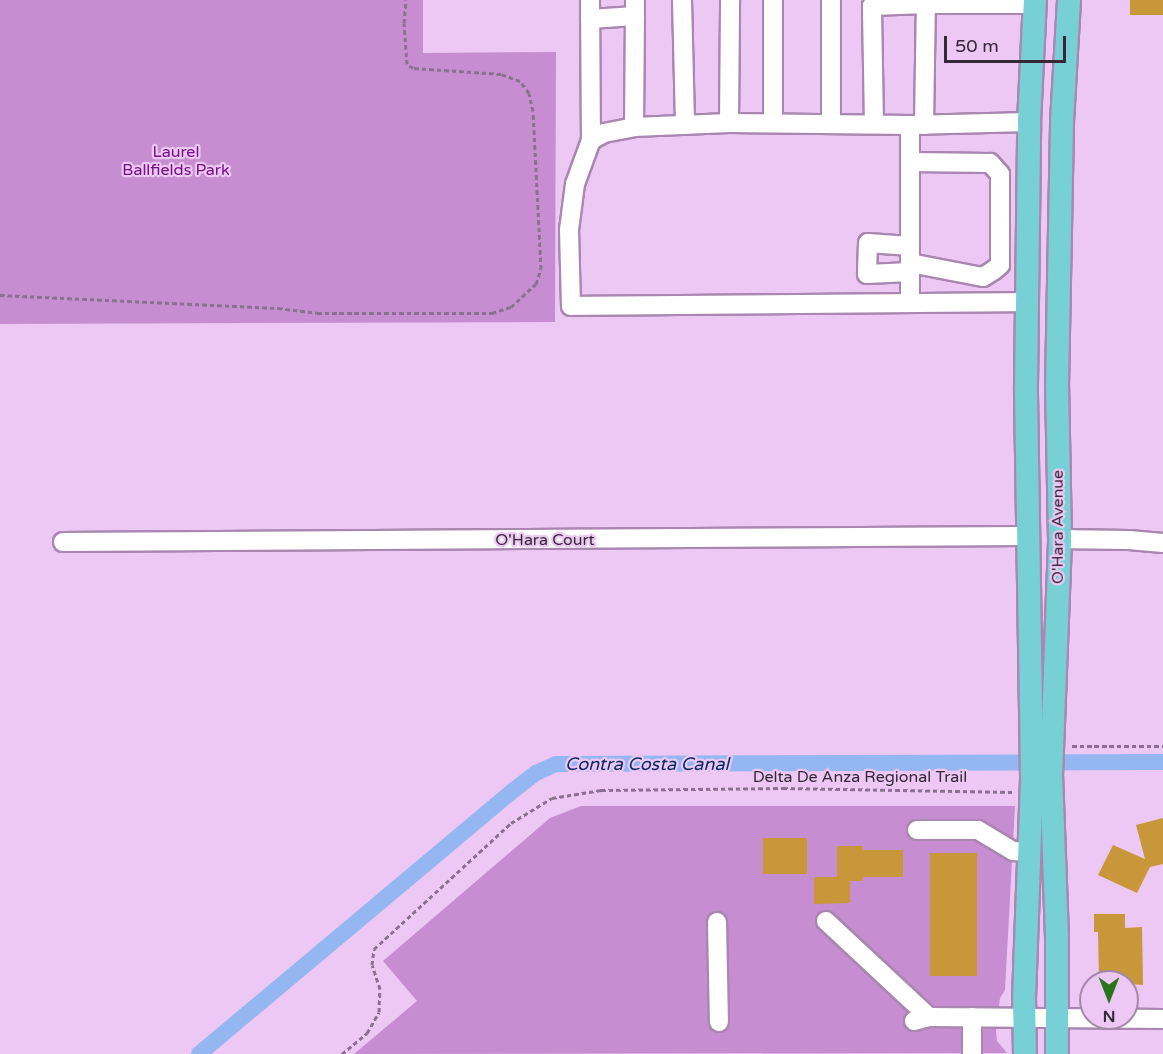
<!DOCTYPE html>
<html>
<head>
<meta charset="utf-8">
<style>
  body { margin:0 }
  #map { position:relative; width:1163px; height:1054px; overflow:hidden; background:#edc8f4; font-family:"Varela Round",sans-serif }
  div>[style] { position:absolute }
  .green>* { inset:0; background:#c68dd1 }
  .canal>* { height:16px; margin:-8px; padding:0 8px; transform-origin:8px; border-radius:8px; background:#94b6f1 }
  .building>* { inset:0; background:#c89739; transform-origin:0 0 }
  .path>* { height:3px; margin-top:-1.5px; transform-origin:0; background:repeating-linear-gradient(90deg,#8a718f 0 4.5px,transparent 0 7.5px) }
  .roads { filter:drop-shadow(2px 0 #a987b0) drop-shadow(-2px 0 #a987b0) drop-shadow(0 2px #a987b0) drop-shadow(0 -2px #a987b0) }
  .minor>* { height:18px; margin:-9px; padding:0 9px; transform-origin:9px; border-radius:9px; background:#fff }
  .major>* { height:22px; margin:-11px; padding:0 11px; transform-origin:11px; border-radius:11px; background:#76d0d5 }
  span { translate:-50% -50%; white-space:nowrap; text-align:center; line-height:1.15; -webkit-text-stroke:4.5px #edc8f4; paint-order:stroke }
  .park-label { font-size:16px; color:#741186 }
  .street-label { font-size:16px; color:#362739 }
  .water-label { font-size:18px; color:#0a2c66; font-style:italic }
  .north { position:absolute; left:1079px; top:970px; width:60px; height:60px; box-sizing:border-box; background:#edc8f4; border:2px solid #a488a9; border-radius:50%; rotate:180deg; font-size:16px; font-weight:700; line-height:24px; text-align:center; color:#362739 }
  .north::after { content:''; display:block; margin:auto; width:21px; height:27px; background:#29751b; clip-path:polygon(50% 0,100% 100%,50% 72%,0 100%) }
  .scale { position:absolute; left:944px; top:36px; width:122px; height:27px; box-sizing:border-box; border:3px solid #362739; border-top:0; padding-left:8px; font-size:18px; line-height:21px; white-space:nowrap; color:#362739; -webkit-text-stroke:4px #edc8f4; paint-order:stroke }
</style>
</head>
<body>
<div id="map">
  <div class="green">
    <i style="clip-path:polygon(0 0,423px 0,423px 53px,556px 52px,555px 322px,0 324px)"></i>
    <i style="clip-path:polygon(581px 806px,1015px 806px,1005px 990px,1000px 998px,996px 1031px,997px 1041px,1007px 1053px,354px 1054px,417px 1001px,383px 961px,550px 818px)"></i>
  </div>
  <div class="canal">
    <i style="left:199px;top:1054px;width:411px;rotate:-40deg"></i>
    <i style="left:514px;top:790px;width:28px;rotate:-38deg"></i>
    <i style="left:536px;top:773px;width:22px;rotate:-24deg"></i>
    <i style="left:556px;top:764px;width:607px;rotate:-0.19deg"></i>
  </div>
  <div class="building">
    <i style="left:1130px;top:0;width:33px;height:15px"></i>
    <i style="clip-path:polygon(1163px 818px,1163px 864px,1150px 867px,1137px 893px,1098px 875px,1113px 845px,1145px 859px,1136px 825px)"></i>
    <i style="left:763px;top:838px;width:44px;height:36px"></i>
    <i style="clip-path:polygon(837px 846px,863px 846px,863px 850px,903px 850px,903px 877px,863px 877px,863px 881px,850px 881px,850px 903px,814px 904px,814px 877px,837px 877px)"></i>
    <i style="left:930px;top:853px;width:47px;height:123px"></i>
    <i style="clip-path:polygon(1094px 914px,1125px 914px,1125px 928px,1142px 927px,1143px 985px,1099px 982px,1098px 932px,1094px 932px)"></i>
  </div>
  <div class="path">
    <i style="left:0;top:295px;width:278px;rotate:2.7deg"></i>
    <i style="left:278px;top:308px;width:39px;rotate:7deg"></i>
    <i style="left:317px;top:313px;width:175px"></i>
    <i style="left:492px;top:313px;width:20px;rotate:-18deg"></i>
    <i style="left:511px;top:307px;width:34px;rotate:-43deg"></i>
    <i style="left:536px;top:284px;width:16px;rotate:-72deg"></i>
    <i style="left:541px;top:269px;width:158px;rotate:-92.9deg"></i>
    <i style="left:533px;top:111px;width:18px;rotate:-103deg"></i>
    <i style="left:529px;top:93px;width:15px;rotate:-127deg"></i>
    <i style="left:520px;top:81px;width:20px;rotate:-160deg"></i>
    <i style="left:501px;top:74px;width:88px;rotate:-176.1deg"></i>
    <i style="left:413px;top:68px;width:7px;rotate:-146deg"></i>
    <i style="left:407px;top:64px;width:41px;rotate:-94.2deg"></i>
    <i style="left:404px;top:23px;width:23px;rotate:-85deg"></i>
    <i style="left:1072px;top:746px;width:91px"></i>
    <i style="left:342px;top:1054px;width:33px;rotate:-40deg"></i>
    <i style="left:367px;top:1033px;width:24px;rotate:-60deg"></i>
    <i style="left:379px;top:1012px;width:23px;rotate:-88deg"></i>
    <i style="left:380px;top:989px;width:25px;rotate:-108deg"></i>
    <i style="left:372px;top:965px;width:16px;rotate:-83deg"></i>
    <i style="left:374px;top:949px;width:186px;rotate:-42.6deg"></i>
    <i style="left:511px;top:823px;width:48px;rotate:-31.4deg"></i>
    <i style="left:552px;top:798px;width:50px;rotate:-9.3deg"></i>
    <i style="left:601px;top:790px;width:182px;rotate:-0.6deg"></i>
    <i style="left:783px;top:788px;width:230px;rotate:1deg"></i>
  </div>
  <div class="roads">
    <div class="minor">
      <i style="left:590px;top:0;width:140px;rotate:89.6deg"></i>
      <i style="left:682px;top:0;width:125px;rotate:88.6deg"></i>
      <i style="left:773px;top:0;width:123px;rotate:90deg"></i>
      <i style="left:831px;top:0;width:123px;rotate:90deg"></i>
      <i style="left:590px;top:19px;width:45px;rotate:-3.8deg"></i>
      <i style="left:635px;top:16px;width:16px;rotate:-90deg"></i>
      <i style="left:729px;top:123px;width:123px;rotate:-89.5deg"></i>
      <i style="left:874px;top:124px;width:118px;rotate:-91deg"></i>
      <i style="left:872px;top:6px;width:54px;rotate:-2.1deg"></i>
      <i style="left:924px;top:125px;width:121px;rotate:-89.1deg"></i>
      <i style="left:926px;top:4px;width:108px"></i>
      <i style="left:634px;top:127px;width:111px;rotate:-89.5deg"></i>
      <i style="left:910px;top:246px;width:42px;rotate:-175.9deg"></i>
      <i style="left:868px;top:243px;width:31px;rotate:92deg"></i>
      <i style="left:867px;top:274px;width:43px;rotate:-2.7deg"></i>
      <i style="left:910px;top:263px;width:74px;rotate:10.9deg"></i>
      <i style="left:983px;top:277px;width:13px;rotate:-32deg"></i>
      <i style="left:994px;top:270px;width:8px;rotate:-40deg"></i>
      <i style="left:1000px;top:265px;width:91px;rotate:-90deg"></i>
      <i style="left:1000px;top:174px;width:15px;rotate:-132deg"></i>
      <i style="left:990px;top:163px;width:80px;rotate:-179.3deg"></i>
      <i style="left:1027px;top:302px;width:456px;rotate:179.5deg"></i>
      <i style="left:571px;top:306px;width:76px;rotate:-91.5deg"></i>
      <i style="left:569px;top:230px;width:46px;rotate:-82.6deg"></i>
      <i style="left:575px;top:184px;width:47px;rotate:-70deg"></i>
      <i style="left:591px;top:140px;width:15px;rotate:-28deg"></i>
      <i style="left:604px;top:133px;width:31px;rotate:-11deg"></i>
      <i style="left:634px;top:127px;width:95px;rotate:-2.4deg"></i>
      <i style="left:729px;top:123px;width:181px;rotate:0.6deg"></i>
      <i style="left:910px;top:125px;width:119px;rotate:-1.4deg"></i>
      <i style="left:910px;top:303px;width:178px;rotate:-90deg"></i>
      <i style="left:1060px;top:539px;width:69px;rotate:0.8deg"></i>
      <i style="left:1129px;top:540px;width:34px;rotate:5deg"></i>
      <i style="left:63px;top:542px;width:964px;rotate:-0.36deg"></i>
      <i style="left:917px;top:830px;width:61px"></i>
      <i style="left:978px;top:830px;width:41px;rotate:31deg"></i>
      <i style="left:1013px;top:851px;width:17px;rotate:3deg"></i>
      <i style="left:826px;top:921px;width:141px;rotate:43deg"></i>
      <i style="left:717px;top:922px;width:100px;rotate:88.9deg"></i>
      <i style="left:914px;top:1021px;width:16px;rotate:-15deg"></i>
      <i style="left:929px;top:1017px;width:234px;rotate:0.5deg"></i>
      <i style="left:972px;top:1054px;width:37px;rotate:-90deg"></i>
    </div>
    <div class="major">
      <i style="left:1025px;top:1054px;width:56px;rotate:-91deg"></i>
      <i style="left:1024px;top:998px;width:223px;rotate:-87.9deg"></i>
      <i style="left:1032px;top:775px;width:389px;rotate:-90.9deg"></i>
      <i style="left:1026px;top:386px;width:264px;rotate:-89.3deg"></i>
      <i style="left:1029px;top:122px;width:122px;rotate:-87.2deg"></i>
      <i style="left:1057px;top:1054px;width:117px;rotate:-90deg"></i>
      <i style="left:1057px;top:937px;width:161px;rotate:-92.1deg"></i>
      <i style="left:1051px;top:776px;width:237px;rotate:-87.8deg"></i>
      <i style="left:1060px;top:539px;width:153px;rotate:-91.1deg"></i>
      <i style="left:1057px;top:386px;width:264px;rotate:-88.9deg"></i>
      <i style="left:1062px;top:122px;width:122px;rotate:-86.7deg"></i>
    </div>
  </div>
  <div class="park-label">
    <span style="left:176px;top:161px">Laurel<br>Ballfields Park</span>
  </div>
  <div class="street-label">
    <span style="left:1058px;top:527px;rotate:-90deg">O'Hara Avenue</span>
    <span style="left:545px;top:540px">O'Hara Court</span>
    <span style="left:860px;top:777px">Delta De Anza Regional Trail</span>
  </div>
  <div class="water-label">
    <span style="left:647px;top:764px">Contra Costa Canal</span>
  </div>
  <div class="north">N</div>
  <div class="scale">50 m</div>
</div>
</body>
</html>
